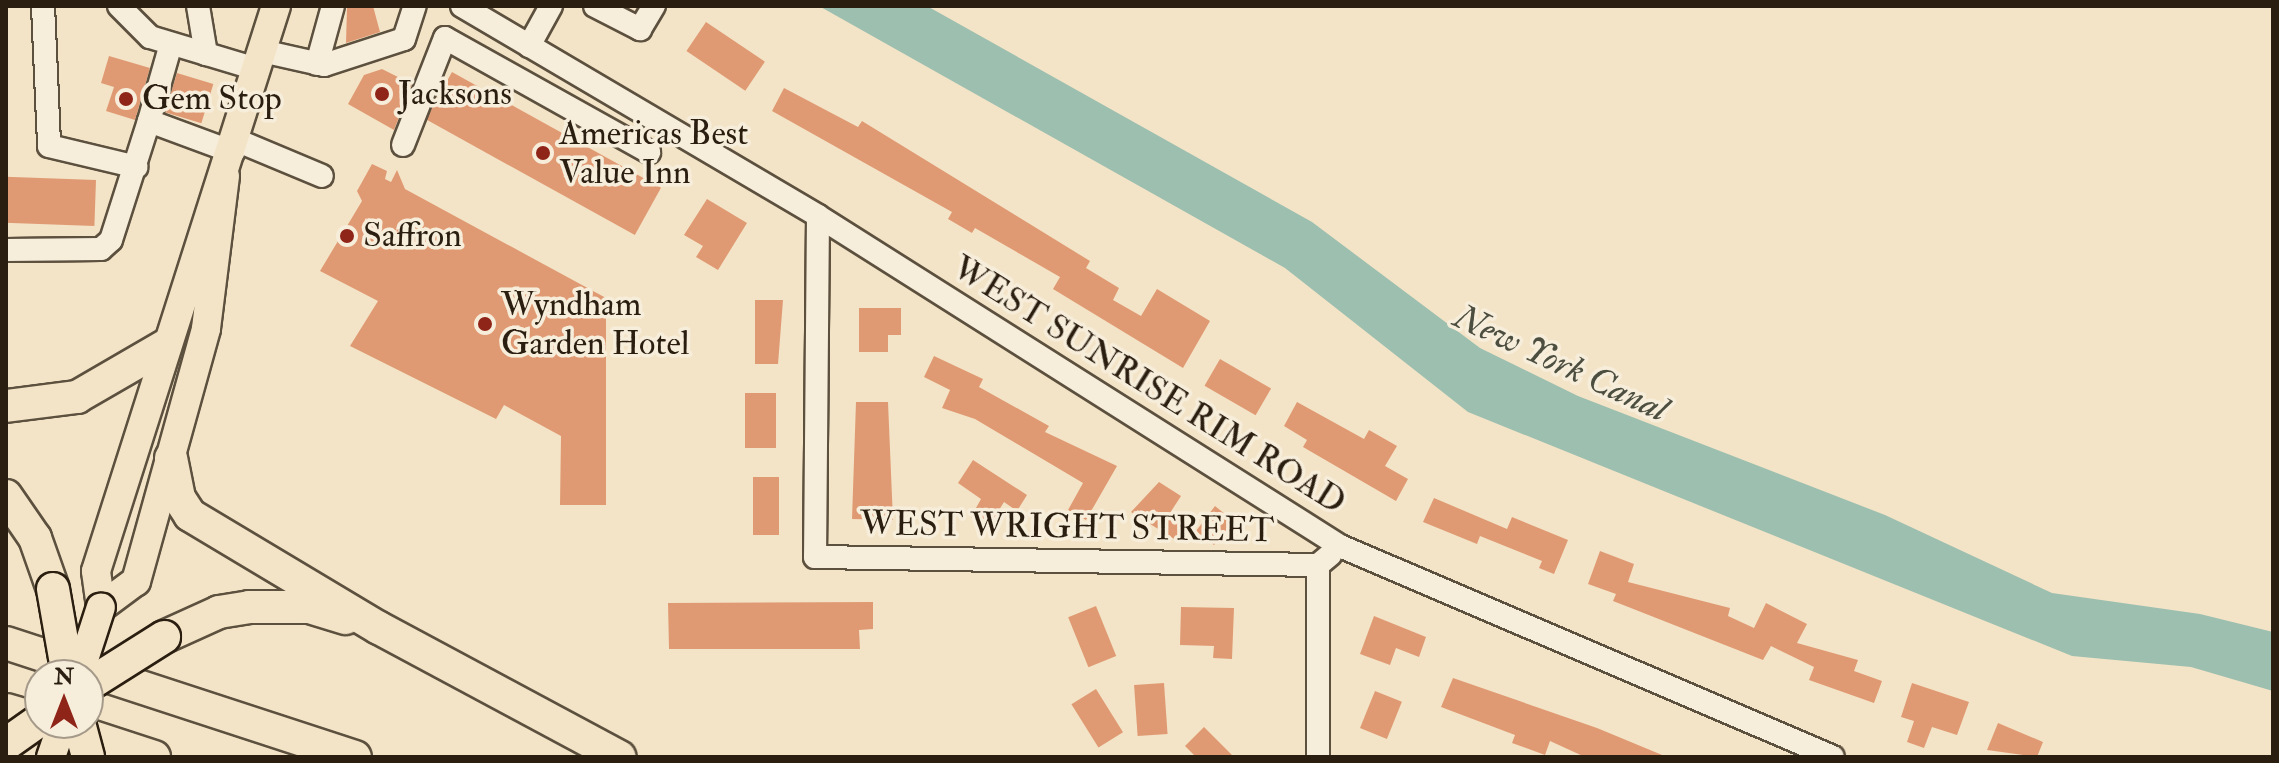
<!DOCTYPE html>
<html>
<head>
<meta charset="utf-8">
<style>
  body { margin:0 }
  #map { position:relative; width:2279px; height:763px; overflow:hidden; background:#f3e4c7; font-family:"IM FELL Double Pica",serif }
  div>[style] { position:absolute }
  .water>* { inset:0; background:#9dbfaf }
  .building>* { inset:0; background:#e09a73; transform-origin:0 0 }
  .roads { filter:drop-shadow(2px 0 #5c503e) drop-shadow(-2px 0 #5c503e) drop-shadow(0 2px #5c503e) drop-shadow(0 -2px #5c503e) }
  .minor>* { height:22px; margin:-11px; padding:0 11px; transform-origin:11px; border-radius:11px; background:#f7eddb }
  .major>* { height:28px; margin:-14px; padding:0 14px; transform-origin:14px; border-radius:14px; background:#f3e4c7 }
  .highway>* { height:32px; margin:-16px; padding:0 16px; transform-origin:16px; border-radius:16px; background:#f3e4c7 }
  .bridges { filter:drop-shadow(2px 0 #2a1e10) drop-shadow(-2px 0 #2a1e10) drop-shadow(0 2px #2a1e10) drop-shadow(0 -2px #2a1e10) }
  .major-bridge>* { height:28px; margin:-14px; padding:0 14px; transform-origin:14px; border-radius:14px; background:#f3e4c7 }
  .highway-bridge>* { height:32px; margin:-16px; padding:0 16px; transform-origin:16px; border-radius:16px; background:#f3e4c7 }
  .dots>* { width:22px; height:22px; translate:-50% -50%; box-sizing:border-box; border:4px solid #f7eddb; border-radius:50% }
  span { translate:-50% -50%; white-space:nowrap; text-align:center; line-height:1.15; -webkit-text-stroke:7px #f7eddb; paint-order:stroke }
  .poi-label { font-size:34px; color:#2a1e10 }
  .left { translate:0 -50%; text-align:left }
  .street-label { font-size:34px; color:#2a1e10 }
  .water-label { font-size:36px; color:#4c4e40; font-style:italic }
  .frame { position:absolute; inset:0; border:8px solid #2a1e10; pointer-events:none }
  .north { position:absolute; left:24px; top:659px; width:80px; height:80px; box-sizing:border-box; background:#f7eddb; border:2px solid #a59a8a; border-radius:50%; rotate:0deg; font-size:22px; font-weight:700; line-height:32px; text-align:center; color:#2a1e10 }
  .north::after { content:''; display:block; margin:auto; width:28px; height:36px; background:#8f2418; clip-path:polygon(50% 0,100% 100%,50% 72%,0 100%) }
</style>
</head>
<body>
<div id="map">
  <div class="water">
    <i style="clip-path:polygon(819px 6px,927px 6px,1312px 222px,1480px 348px,1578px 396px,1885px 515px,2052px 593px,2200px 614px,2273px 632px,2273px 691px,2191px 667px,2072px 656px,1468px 412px,1285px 268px)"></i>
  </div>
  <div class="building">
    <i style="clip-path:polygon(373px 6px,380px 32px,346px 43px,347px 7px)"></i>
    <i style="left:706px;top:22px;width:71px;height:35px;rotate:34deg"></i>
    <i style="clip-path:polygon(109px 56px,150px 68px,135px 120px,106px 111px,114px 87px,101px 83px)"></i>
    <i style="clip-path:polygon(382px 69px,412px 84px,394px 130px,348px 104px,364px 75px)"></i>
    <i style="left:452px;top:72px;width:239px;height:54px;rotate:29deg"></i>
    <i style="left:177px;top:73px;width:38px;height:41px;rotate:17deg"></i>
    <i style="clip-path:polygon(784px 88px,858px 127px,862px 121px,1090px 261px,1086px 268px,1119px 288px,1113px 300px,1141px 316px,1157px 289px,1210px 321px,1183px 368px,1053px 289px,1060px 277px,975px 228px,972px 233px,948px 219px,952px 212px,772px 111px)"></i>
    <i style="clip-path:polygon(372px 164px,387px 171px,385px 179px,391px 182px,397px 170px,405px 189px,606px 298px,606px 505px,560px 505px,561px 436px,504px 405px,496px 419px,350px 346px,378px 301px,320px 271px,362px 201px,357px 191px)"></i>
    <i style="left:96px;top:180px;width:46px;height:90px;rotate:92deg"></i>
    <i style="clip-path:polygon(707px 199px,747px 223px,718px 270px,696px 257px,703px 246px,684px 235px)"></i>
    <i style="clip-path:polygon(755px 300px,783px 300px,778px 364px,755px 364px)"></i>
    <i style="clip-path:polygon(859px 308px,901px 308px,901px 335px,888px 335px,888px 352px,859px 352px)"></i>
    <i style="clip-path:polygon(934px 356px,983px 379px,979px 387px,1049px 426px,1045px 432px,1117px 466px,1086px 520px,1068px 510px,1083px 483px,975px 419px,942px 408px,950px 390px,924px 377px)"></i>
    <i style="left:1220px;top:359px;width:59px;height:31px;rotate:30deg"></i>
    <i style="left:745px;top:393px;width:31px;height:55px"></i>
    <i style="clip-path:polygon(856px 402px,888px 402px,893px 520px,852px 519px)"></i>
    <i style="clip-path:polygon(1297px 402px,1364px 439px,1369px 430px,1397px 446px,1385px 466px,1408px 479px,1396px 501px,1303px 447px,1307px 440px,1284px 426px)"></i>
    <i style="clip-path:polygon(973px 460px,1027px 495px,1017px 511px,1004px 502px,988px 528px,971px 517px,981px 499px,958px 483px)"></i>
    <i style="left:753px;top:477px;width:26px;height:58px"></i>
    <i style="clip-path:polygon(1159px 482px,1181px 496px,1170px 513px,1189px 525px,1179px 542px,1131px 512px)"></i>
    <i style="clip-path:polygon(1434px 498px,1507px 529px,1512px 517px,1568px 540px,1554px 574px,1539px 568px,1542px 561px,1480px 536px,1477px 544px,1423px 522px)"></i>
    <i style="clip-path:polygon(1215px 506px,1241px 527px,1232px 539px,1224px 533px,1214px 545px,1196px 531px)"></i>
    <i style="clip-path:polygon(1600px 551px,1634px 564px,1628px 582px,1730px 608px,1728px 616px,1754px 628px,1766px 603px,1807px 624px,1797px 643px,1858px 660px,1854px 671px,1882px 681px,1874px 703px,1809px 680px,1814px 667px,1771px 646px,1763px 660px,1613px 601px,1616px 594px,1588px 584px)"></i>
    <i style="clip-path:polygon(873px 602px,873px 629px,859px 630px,860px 649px,669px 649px,668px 603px)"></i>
    <i style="left:1096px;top:606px;width:54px;height:30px;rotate:68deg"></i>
    <i style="clip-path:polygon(1181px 607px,1234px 608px,1232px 659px,1213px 658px,1214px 646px,1180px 645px)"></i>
    <i style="clip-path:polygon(1374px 616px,1426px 637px,1419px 657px,1396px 648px,1390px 665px,1360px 654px)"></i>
    <i style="clip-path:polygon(1453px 678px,1597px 728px,1667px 757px,1585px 757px,1550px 741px,1545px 755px,1512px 743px,1515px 735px,1441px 707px)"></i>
    <i style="left:1164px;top:683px;width:51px;height:30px;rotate:86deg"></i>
    <i style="clip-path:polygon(1912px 683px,1969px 702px,1957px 735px,1932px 727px,1924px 748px,1907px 742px,1914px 721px,1901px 717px)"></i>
    <i style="left:1096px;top:689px;width:51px;height:29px;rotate:58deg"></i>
    <i style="left:1375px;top:691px;width:29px;height:40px;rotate:22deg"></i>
    <i style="clip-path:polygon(1998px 723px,2043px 742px,2037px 757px,1987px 750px)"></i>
    <i style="clip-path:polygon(1204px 727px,1234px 757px,1196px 757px,1185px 746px)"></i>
  </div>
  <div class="roads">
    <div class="minor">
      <i style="left:43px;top:6px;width:140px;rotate:87.5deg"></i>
      <i style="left:49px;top:146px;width:90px;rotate:13.4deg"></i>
      <i style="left:119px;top:6px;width:44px;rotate:45deg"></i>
      <i style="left:150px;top:37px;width:112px;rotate:16.7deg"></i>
      <i style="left:198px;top:6px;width:49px;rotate:80.5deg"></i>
      <i style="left:462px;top:6px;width:413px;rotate:30.5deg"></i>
      <i style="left:818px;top:216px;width:618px;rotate:32.3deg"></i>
      <i style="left:1340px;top:546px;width:536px;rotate:23.17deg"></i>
      <i style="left:595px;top:6px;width:51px;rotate:27.1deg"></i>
      <i style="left:640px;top:29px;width:27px;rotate:-59deg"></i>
      <i style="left:529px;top:46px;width:46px;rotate:-61.2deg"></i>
      <i style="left:262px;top:51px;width:64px;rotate:12.7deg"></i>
      <i style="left:324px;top:65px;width:84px;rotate:-18deg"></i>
      <i style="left:404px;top:39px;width:35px;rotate:-72deg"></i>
      <i style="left:317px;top:64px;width:60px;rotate:-74.6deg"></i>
      <i style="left:149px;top:121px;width:80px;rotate:-74.1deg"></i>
      <i style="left:236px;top:140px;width:93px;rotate:22.7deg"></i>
      <i style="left:403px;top:145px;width:115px;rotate:-68.6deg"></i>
      <i style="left:445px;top:38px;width:234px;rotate:29.2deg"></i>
      <i style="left:818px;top:216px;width:341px;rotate:90.5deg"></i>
      <i style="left:815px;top:557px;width:503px;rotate:0.91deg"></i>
      <i style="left:6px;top:250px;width:95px;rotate:-0.6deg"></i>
      <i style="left:101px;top:249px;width:13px;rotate:-42deg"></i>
      <i style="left:111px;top:240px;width:125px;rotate:-72.3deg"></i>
      <i style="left:149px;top:121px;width:90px;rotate:20.3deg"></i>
      <i style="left:1318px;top:757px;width:192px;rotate:-90deg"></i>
      <i style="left:1318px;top:565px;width:16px;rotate:-40deg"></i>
    </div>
    <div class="major">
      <i style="left:225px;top:176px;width:154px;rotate:97.1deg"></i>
      <i style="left:206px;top:329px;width:262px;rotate:105.5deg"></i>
      <i style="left:136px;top:581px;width:44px;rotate:143.4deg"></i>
      <i style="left:101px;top:607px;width:36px;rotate:-98deg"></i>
      <i style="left:96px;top:571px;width:593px;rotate:-72.33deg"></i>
    </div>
    <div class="highway">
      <i style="left:6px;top:406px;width:72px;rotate:-7.2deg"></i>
      <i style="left:77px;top:397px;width:102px;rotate:-30.1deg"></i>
      <i style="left:171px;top:458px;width:41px;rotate:78.7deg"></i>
      <i style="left:179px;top:498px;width:20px;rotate:57deg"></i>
      <i style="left:190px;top:515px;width:220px;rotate:30.9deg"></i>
      <i style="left:379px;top:628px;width:273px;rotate:28.2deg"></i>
      <i style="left:6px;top:496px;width:51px;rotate:55.4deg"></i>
      <i style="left:35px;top:538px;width:54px;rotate:70.6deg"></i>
      <i style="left:164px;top:637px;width:60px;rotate:-24.4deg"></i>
      <i style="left:219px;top:612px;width:30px;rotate:-9deg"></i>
      <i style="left:249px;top:607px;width:60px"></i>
      <i style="left:309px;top:607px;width:38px;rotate:17deg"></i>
      <i style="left:6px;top:643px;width:367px;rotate:18.1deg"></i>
      <i style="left:6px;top:710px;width:35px;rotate:16deg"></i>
      <i style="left:59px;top:726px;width:100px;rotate:18.1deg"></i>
    </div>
  </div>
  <div class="bridges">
    <div class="major-bridge">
      <i style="left:79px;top:675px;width:71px;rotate:-72.1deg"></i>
      <i style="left:51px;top:757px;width:36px;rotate:-71deg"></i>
    </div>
    <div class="highway-bridge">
      <i style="left:53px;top:589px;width:87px;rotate:80.1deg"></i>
      <i style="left:88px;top:685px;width:90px;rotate:-32.3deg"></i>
      <i style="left:79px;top:723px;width:35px;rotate:75deg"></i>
      <i style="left:6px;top:744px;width:42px;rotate:-35.2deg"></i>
    </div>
  </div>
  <div class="dots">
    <i style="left:382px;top:94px;background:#8f2418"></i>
    <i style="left:126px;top:99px;background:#8f2418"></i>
    <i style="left:543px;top:153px;background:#8f2418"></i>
    <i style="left:347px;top:236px;background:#8f2418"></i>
    <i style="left:485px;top:324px;background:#8f2418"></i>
  </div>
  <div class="poi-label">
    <span class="left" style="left:398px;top:94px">Jacksons</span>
    <span class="left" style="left:142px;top:99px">Gem Stop</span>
    <span class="left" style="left:559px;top:153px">Americas Best<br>Value Inn</span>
    <span class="left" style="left:363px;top:236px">Saffron</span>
    <span class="left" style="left:501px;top:324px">Wyndham<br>Garden Hotel</span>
  </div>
  <div class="street-label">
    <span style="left:1149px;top:385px;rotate:32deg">WEST SUNRISE RIM ROAD</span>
    <span style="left:1067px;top:527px;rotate:1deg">WEST WRIGHT STREET</span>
  </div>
  <div class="water-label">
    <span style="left:1561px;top:363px;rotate:25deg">New York Canal</span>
  </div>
  <div class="frame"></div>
  <div class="north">N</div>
</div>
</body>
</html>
